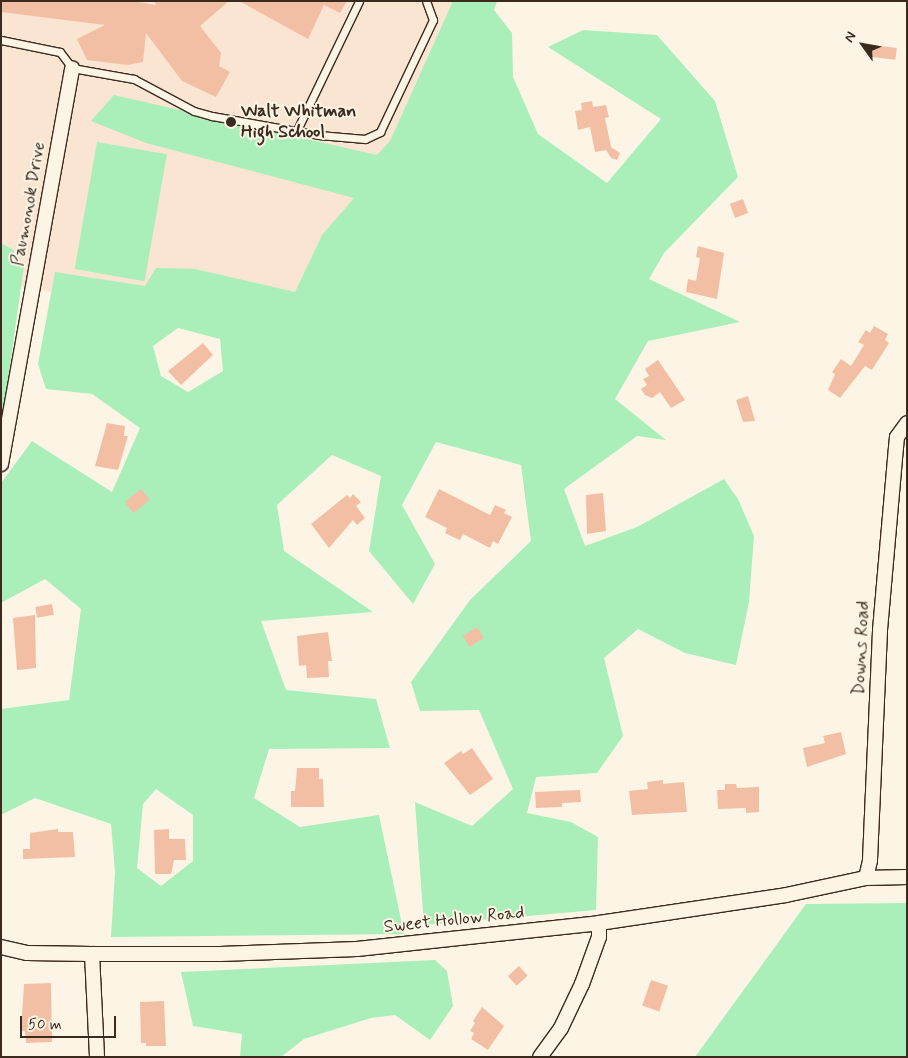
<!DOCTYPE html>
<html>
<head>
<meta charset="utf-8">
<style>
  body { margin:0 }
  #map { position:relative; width:908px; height:1058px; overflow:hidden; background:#fcf5e5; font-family:Mynerve,sans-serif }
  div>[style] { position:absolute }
  .built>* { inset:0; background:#f9e5d2 }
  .green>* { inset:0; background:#aaefba; transform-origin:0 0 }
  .building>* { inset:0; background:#f3bfa4; transform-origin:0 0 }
  .roads { filter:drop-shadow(1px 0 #3b2a1e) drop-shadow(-1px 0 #3b2a1e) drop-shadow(0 1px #3b2a1e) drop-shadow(0 -1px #3b2a1e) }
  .lane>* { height:7px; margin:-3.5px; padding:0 3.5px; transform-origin:3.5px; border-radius:3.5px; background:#fcf5e5 }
  .street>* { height:14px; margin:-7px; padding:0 7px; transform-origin:7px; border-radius:7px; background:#fcf5e5 }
  .dots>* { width:14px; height:14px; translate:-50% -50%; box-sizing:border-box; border:2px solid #fcf5e5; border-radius:50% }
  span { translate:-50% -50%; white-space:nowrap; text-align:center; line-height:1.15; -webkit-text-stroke:4px #fcf5e5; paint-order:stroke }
  .poi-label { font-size:18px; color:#3b2a1e; font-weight:700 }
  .left { translate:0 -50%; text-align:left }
  .street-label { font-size:18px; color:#3b2a1e }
  .frame { position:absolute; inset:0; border:2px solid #3b2a1e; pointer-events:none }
  .north { position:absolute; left:838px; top:20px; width:50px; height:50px; -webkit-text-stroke:4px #fcf5e5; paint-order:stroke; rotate:302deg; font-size:14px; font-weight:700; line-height:20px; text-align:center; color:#3b2a1e }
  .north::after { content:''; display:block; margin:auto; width:18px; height:22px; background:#3b2a1e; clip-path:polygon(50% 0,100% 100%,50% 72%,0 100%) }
  .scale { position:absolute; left:20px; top:1016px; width:96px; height:22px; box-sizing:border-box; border:2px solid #3b2a1e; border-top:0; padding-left:6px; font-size:15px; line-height:18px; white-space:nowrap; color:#3b2a1e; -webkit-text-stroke:4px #fcf5e5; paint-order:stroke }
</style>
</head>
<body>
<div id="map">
  <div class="built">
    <i style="clip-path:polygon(1px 1px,484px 1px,415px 359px,9px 284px,14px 250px,1px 243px)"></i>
  </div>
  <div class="green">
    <i style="clip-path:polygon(evenodd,453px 1px,497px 1px,494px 10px,512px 33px,513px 77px,538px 134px,607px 183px,661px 119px,548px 47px,583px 30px,657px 35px,715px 101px,738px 177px,664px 253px,649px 279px,740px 322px,648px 341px,615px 399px,666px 440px,637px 436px,564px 489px,585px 546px,637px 527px,724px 479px,738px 499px,754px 536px,749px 602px,736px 665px,685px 653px,638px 629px,604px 658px,623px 736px,597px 773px,536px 777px,527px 813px,571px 822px,598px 837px,596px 910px,424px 925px,415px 802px,472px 826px,513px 789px,479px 710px,420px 711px,411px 682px,470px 600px,531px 541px,521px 465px,436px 442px,402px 505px,435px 564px,413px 604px,369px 551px,381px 476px,332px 455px,277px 505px,284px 551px,373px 612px,261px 621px,286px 690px,376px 699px,390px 748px,269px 749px,254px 798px,300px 827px,379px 815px,404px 934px,111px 937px,115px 872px,111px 824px,35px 798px,1px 815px,1px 709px,69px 700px,81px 609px,45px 579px,1px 603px,1px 483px,32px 441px,112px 492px,140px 428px,92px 394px,46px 389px,38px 364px,55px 272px,145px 286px,156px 268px,195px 269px,295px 292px,322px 235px,354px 198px,146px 143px,91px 121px,114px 95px,377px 155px,390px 141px,453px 1px,178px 328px,220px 339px,223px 371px,188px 392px,161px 376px,153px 346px,178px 328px,453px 1px,156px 789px,193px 815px,193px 861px,161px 886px,137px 868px,143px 804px,156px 789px)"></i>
    <i style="left:97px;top:142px;width:71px;height:129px;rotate:10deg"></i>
    <i style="clip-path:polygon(1px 243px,14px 250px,14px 260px,24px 266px,1px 428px)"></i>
    <i style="clip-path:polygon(907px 903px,907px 1057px,695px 1057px,806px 904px)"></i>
    <i style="clip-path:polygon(435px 960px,447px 971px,453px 1006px,430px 1040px,395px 1015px,371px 1018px,304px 1039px,281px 1057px,240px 1057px,242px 1034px,193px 1026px,181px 972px)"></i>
  </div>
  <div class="building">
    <i style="clip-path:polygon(1px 1px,130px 1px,156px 5px,154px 1px,229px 1px,200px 26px,221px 53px,219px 66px,230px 72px,216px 97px,182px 81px,146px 33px,143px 62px,128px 65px,87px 60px,77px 39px,105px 25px,1px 12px)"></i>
    <i style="clip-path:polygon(239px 1px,347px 1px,340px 13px,324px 5px,308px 39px)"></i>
    <i style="left:873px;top:45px;width:24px;height:12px;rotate:7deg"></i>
    <i style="clip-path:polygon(592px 101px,593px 107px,606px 105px,609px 117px,605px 118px,611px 147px,620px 153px,617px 160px,611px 158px,606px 150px,595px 152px,590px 127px,578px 130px,575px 111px,582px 110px,581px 103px)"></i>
    <i style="left:743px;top:199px;width:15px;height:14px;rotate:70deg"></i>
    <i style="clip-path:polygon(698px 246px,724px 253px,717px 299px,686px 292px,688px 279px,696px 281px,700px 258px,696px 257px)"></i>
    <i style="clip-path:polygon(874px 326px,888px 334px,885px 340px,889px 343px,872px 370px,865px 366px,840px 398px,828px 390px,835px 374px,832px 372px,841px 359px,851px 366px,864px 345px,858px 342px,866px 330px,870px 333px)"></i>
    <i style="clip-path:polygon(203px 343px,213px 355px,181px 385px,168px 371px)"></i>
    <i style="clip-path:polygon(658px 360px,685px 400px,671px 408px,660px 392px,652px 398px,645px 395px,641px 389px,647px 385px,643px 379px,649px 376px,645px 369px)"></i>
    <i style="clip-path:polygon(748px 396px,755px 421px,743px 422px,736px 400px)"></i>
    <i style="clip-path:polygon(107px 423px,125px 426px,124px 436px,128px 436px,118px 470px,95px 466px)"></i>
    <i style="left:141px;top:489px;width:14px;height:21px;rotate:51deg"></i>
    <i style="clip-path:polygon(439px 489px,490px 515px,495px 505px,506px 510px,504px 513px,512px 517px,498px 544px,493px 541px,490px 548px,463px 534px,460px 540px,455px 538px,445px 533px,447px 528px,425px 517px)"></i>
    <i style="clip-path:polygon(603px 493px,606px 531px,587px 534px,586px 495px)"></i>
    <i style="clip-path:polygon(353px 494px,361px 502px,356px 506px,365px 518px,357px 525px,353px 520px,329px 548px,311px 524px,347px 495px,350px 498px)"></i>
    <i style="left:52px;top:604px;width:11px;height:17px;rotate:80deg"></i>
    <i style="clip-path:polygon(35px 615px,36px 668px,17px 670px,13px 618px)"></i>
    <i style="left:477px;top:627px;width:13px;height:17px;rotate:58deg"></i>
    <i style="clip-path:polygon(328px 632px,332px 661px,328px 661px,329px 677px,307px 678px,306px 665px,299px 666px,297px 636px)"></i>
    <i style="clip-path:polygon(841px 732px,846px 754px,807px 767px,803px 748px,825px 743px,823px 736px)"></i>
    <i style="clip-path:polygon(472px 748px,493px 779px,470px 795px,444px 763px,461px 751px,463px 754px)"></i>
    <i style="clip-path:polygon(297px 768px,319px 768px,319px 779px,323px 779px,324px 807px,291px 807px,291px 791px,295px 791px)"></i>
    <i style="clip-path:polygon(663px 780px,663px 784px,684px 782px,687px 812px,632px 815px,629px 791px,648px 789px,647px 782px)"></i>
    <i style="clip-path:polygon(725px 784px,736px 784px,737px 788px,759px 787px,759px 812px,746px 813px,746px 808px,718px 809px,717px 790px,725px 790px)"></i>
    <i style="clip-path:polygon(580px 790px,581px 802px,562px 803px,562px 807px,536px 808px,535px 792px)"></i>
    <i style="clip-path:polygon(58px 829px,58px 832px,73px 832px,75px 857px,23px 859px,23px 849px,30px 849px,30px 833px)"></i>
    <i style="clip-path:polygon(169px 829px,169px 839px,185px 839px,186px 860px,174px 860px,171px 874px,155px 874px,154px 830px)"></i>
    <i style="left:519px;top:966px;width:13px;height:15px;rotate:48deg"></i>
    <i style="left:651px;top:980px;width:18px;height:27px;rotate:19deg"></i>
    <i style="clip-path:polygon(51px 983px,52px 1042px,26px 1043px,25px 1031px,21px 1031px,24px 984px)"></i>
    <i style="clip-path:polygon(164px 1001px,166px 1046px,146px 1046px,146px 1043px,141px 1043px,140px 1002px)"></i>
    <i style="clip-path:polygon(482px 1007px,504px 1026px,488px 1050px,471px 1039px,474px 1033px,470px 1031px,475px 1023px,473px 1021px)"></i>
  </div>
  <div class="roads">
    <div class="lane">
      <i style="left:1px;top:40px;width:60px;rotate:11.5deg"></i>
      <i style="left:60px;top:52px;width:20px;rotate:53deg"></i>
      <i style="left:72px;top:68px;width:63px;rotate:10.1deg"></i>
      <i style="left:134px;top:79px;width:68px;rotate:28.1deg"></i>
      <i style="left:194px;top:111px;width:19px;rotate:16deg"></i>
      <i style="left:212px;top:116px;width:109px;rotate:10.1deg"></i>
      <i style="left:319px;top:135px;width:46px;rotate:5deg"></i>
      <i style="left:365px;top:139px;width:17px;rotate:-25deg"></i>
      <i style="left:380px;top:132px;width:124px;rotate:-64.7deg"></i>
      <i style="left:433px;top:20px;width:20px;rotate:-110deg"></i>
      <i style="left:297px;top:130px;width:143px;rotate:-64.3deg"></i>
    </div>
    <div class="street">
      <i style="left:1px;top:464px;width:402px;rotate:-79.8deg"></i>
      <i style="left:866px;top:878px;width:18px;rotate:-77deg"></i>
      <i style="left:870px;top:860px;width:230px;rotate:-87.5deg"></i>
      <i style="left:880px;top:630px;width:183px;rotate:-85deg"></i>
      <i style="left:896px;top:448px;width:11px;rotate:-85deg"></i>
      <i style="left:897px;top:437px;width:17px;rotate:-54deg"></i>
      <i style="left:1px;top:947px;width:27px;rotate:13deg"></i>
      <i style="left:27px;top:953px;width:65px;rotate:0.9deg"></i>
      <i style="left:92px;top:954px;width:128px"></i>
      <i style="left:220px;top:954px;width:137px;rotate:-2.1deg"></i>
      <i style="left:357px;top:949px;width:243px;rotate:-6.1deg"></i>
      <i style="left:599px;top:923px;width:189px;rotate:-8.5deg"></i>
      <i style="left:786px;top:895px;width:82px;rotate:-12deg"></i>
      <i style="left:866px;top:878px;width:41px;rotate:-1.4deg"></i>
      <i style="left:92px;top:954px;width:103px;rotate:87.2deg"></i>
      <i style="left:540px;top:1057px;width:36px;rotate:-54deg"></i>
      <i style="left:561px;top:1028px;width:49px;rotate:-64.5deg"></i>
      <i style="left:582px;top:984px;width:50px;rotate:-70.1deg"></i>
      <i style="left:599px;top:937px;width:14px;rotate:-90deg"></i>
    </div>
  </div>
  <div class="dots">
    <i style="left:231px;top:122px;background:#3b2a1e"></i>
  </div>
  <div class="poi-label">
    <span class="left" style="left:241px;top:122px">Walt Whitman<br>High School</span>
  </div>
  <div class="street-label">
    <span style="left:29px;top:204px;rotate:-80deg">Paumonok Drive</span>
    <span style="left:861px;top:648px;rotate:-87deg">Downs Road</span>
    <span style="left:454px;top:920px;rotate:-6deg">Sweet Hollow Road</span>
  </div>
  <div class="frame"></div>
  <div class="north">N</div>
  <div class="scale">50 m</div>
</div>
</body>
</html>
